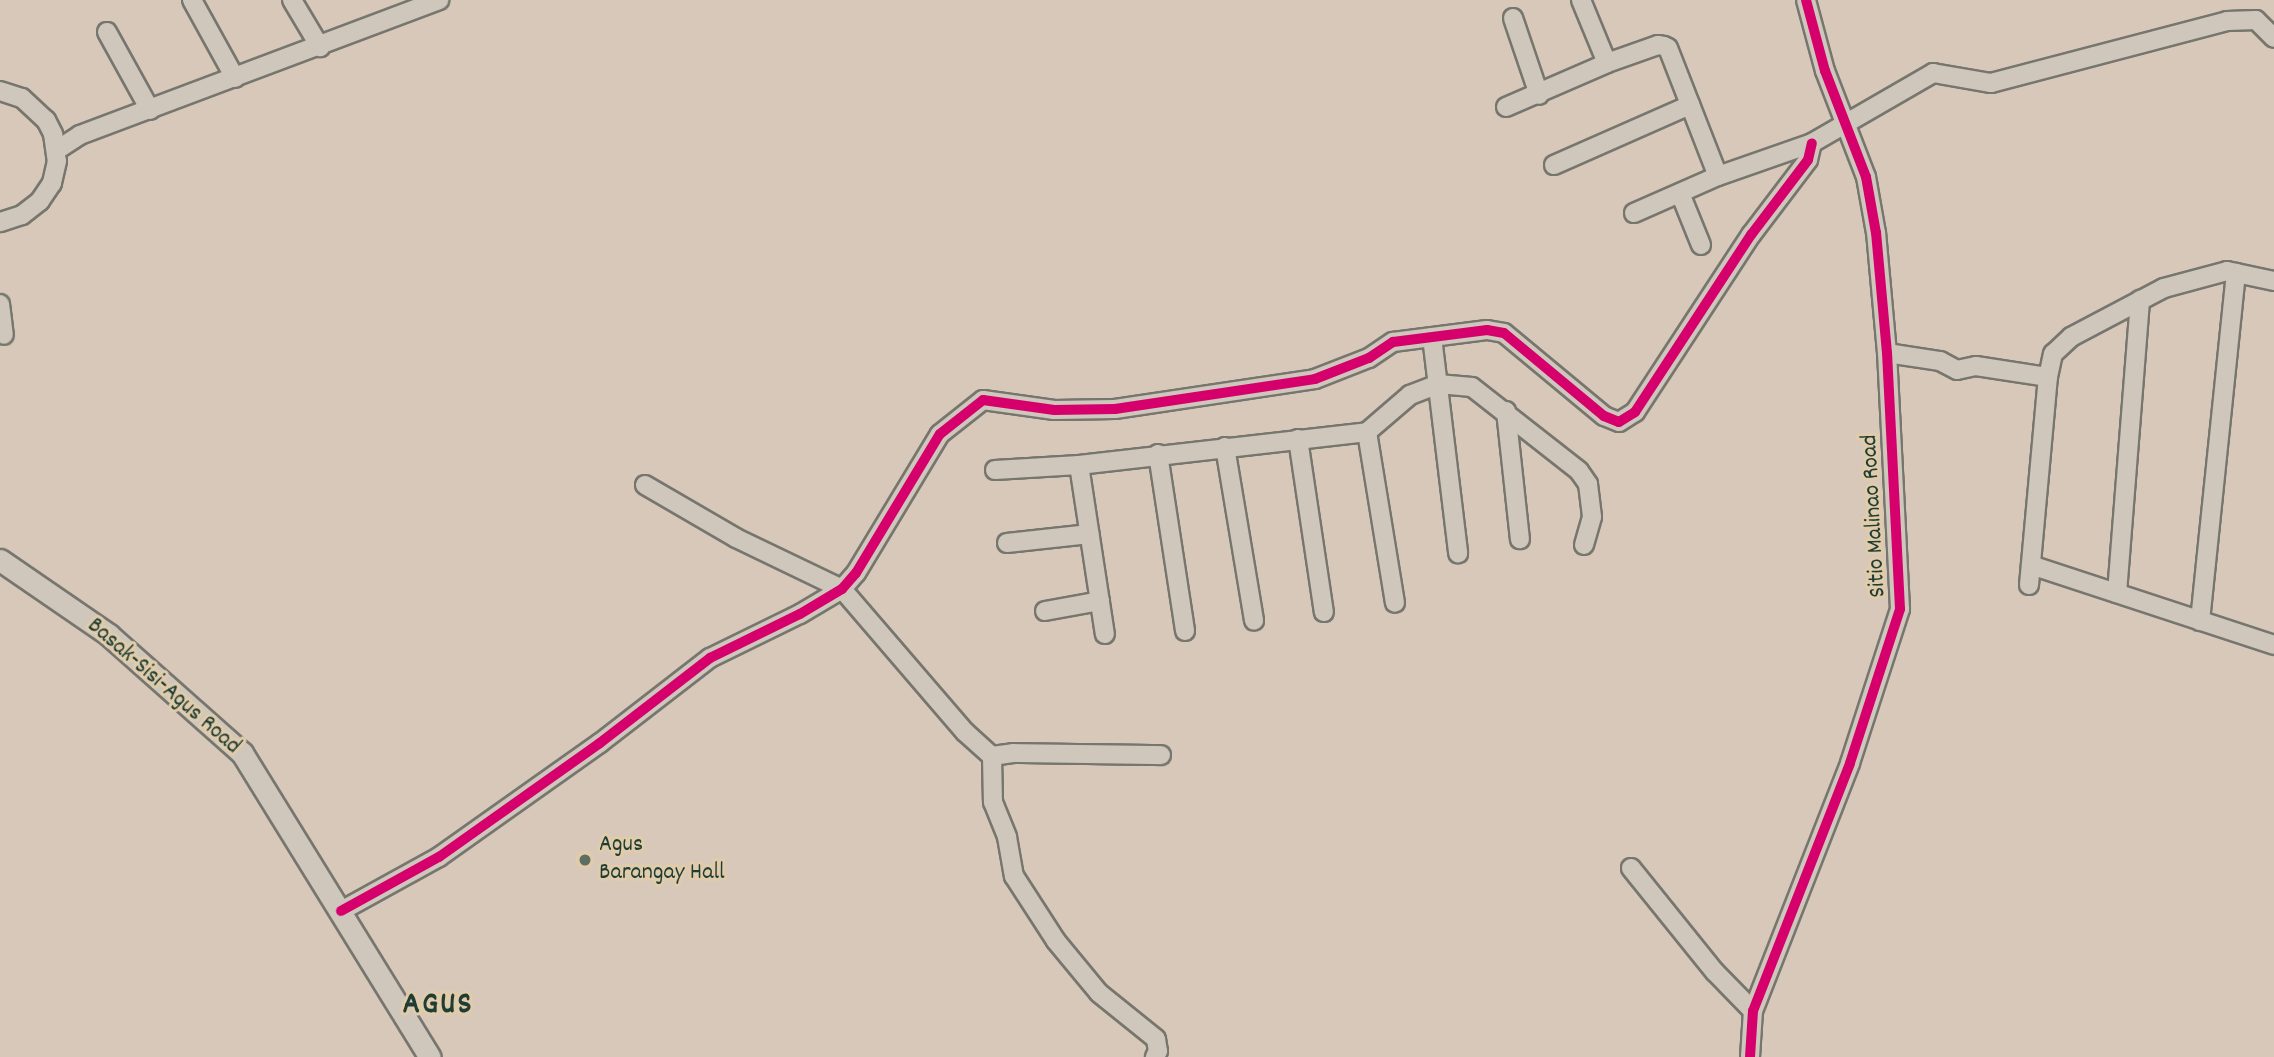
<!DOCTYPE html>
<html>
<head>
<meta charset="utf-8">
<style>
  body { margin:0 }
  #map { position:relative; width:2274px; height:1057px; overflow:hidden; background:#d7c8ba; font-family:Dekko,sans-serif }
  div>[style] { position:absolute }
  .roads { filter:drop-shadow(2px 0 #77766e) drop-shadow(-2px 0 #77766e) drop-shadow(0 2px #77766e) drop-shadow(0 -2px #77766e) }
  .minor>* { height:18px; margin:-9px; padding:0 9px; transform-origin:9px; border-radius:9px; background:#cfc7bc }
  .tertiary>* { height:21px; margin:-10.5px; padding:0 10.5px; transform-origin:10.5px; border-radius:10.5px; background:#cfc7bc }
  .cycleway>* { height:10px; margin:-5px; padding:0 5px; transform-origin:5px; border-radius:5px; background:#d6006c }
  .dots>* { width:19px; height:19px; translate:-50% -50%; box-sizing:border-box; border:4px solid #e0cbaa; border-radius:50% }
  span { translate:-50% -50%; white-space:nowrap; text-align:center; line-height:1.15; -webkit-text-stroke:6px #e0cbaa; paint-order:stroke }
  .street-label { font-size:24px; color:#1f3d34 }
  .poi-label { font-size:24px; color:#1f3d34 }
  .left { translate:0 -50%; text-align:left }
  .district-label { font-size:32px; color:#1f3d34; font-weight:700; letter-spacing:2px }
</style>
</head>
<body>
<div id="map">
  <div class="roads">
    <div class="minor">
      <i style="left:192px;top:0;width:89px;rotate:61.1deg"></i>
      <i style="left:292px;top:0;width:55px;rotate:59.2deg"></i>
      <i style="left:1581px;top:0;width:68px;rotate:67.6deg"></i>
      <i style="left:1513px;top:18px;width:81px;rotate:71.3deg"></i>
      <i style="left:107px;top:32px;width:89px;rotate:61.1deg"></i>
      <i style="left:0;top:91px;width:23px;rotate:18deg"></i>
      <i style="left:22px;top:98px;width:33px;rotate:43deg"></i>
      <i style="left:46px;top:120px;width:16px;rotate:63deg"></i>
      <i style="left:53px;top:134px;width:27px;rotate:82deg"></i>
      <i style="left:57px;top:161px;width:23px;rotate:103deg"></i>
      <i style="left:52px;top:183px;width:22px;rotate:124deg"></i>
      <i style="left:40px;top:201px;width:23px;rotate:142deg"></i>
      <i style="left:22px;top:215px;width:23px;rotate:162deg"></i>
      <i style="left:1506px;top:107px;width:110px;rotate:-23.5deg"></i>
      <i style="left:1607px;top:63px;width:54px;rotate:-19.4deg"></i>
      <i style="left:1658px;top:45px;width:6px;rotate:9deg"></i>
      <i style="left:1664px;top:46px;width:4px;rotate:27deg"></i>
      <i style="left:1668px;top:48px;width:137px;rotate:68.7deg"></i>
      <i style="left:57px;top:150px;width:27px;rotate:-33deg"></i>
      <i style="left:80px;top:135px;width:384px;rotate:-20.6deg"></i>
      <i style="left:1554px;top:165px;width:149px;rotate:-23.8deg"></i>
      <i style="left:1680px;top:193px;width:56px;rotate:68deg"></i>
      <i style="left:1634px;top:213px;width:92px;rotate:-23.8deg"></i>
      <i style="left:1718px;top:176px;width:100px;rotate:-19.3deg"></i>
      <i style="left:1812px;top:143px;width:140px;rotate:-30deg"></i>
      <i style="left:1933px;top:73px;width:59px;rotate:9.8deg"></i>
      <i style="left:1991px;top:83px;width:244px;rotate:-14.7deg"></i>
      <i style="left:2227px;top:21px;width:29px;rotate:-2deg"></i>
      <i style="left:2256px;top:20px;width:25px;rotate:45deg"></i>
      <i style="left:0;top:304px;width:31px;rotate:83deg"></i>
      <i style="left:1432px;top:337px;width:218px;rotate:83.1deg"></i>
      <i style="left:1887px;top:353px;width:54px;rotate:8.6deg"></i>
      <i style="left:1940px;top:361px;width:19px;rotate:28deg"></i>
      <i style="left:1957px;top:370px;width:19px;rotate:-12deg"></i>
      <i style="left:1976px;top:366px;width:73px;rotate:8.7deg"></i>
      <i style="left:1506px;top:411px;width:129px;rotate:83.8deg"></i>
      <i style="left:1367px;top:432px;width:173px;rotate:80.7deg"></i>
      <i style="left:1298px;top:439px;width:175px;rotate:81.5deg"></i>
      <i style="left:1225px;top:447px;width:176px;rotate:80.5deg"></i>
      <i style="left:1158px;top:454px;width:179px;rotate:81.3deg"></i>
      <i style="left:1079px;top:465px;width:171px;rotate:81.3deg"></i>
      <i style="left:995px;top:470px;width:84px;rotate:-3.4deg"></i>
      <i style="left:1079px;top:465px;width:290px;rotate:-6.5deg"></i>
      <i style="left:1367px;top:432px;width:57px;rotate:-40.7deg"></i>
      <i style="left:1410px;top:395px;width:30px;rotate:-21deg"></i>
      <i style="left:1438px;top:384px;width:34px;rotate:5deg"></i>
      <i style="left:1472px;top:387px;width:136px;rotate:38.1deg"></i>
      <i style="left:1579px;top:471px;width:16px;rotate:55deg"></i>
      <i style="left:1588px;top:484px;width:33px;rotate:83deg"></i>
      <i style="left:1592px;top:517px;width:29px;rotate:106deg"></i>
      <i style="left:645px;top:485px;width:105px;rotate:30.2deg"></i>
      <i style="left:736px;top:538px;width:118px;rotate:25.7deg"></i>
      <i style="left:842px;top:589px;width:189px;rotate:49.3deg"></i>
      <i style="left:965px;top:732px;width:36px;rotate:42deg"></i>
      <i style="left:992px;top:756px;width:46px;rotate:88.8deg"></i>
      <i style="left:993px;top:802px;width:38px;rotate:68deg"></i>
      <i style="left:1007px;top:837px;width:40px;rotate:80deg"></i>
      <i style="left:1014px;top:876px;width:77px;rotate:57.1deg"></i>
      <i style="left:1056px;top:941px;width:67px;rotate:50.4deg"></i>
      <i style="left:1099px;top:993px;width:73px;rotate:38.9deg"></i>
      <i style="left:1156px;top:1039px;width:12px;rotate:81deg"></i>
      <i style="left:1158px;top:1051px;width:7px;rotate:117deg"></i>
      <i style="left:1007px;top:543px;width:83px;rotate:-6.2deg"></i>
      <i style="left:2031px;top:565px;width:256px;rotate:18.2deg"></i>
      <i style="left:2029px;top:585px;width:209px;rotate:-84.8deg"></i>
      <i style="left:2048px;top:377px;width:24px;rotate:-78deg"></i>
      <i style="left:2053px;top:354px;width:25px;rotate:-43deg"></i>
      <i style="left:2071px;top:337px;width:105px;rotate:-27.8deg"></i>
      <i style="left:2164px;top:288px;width:65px;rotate:-15.1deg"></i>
      <i style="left:2227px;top:271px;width:48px;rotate:12deg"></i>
      <i style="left:2117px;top:593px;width:294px;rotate:-85.5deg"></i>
      <i style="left:1045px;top:611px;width:56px;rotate:-10.3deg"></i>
      <i style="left:2200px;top:621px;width:350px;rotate:-84.1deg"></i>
      <i style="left:992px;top:756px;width:21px;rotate:-8deg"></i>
      <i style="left:1013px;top:753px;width:148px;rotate:0.8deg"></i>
      <i style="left:1631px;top:868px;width:134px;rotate:51.1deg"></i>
      <i style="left:1715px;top:972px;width:54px;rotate:45.7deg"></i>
      <i style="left:341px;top:911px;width:112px;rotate:-28.9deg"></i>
      <i style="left:439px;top:857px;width:197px;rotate:-35.3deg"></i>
      <i style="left:600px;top:743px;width:139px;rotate:-37.7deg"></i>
      <i style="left:710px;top:658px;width:100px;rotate:-26.1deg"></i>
      <i style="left:800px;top:614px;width:49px;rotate:-30.8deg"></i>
      <i style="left:842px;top:589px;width:21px;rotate:-49deg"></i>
      <i style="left:856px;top:573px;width:162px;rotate:-58.9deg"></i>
      <i style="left:940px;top:434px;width:55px;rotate:-38.3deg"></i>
      <i style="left:983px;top:400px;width:72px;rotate:8deg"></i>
      <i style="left:1054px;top:410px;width:61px;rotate:-0.9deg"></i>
      <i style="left:1115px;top:409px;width:202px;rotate:-8.5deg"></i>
      <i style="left:1315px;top:379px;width:58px;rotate:-21.3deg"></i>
      <i style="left:1369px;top:358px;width:29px;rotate:-34deg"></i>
      <i style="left:1393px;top:342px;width:95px;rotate:-7.3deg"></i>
      <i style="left:1487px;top:330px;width:17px;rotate:10deg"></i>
      <i style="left:1504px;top:333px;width:130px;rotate:39.7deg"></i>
      <i style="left:1604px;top:416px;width:16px;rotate:22deg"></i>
      <i style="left:1619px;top:422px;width:19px;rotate:-32deg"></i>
      <i style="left:1635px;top:412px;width:212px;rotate:-56.8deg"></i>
      <i style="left:1751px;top:235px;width:94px;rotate:-52.8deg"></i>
      <i style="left:1808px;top:160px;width:17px;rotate:-77deg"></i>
      <i style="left:1750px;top:1057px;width:46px;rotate:-86.3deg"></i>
      <i style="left:1753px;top:1011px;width:266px;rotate:-68.6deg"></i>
      <i style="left:1850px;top:763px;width:162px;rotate:-72deg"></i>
      <i style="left:1900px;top:609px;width:256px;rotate:-92.9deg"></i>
      <i style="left:1887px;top:353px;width:121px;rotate:-95.2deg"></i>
      <i style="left:1876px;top:233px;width:57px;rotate:-100.1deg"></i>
      <i style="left:1866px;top:177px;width:114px;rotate:-111.1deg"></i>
      <i style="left:1825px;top:71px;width:73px;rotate:-105deg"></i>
    </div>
    <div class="tertiary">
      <i style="left:0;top:560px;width:132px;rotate:34.5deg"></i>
      <i style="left:109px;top:635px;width:178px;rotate:41.6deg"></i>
      <i style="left:242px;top:753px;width:357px;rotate:58.3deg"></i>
    </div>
  </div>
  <div class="cycleway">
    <i style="left:341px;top:911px;width:112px;rotate:-28.9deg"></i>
    <i style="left:439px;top:857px;width:197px;rotate:-35.3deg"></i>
    <i style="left:600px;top:743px;width:139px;rotate:-37.7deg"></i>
    <i style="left:710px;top:658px;width:100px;rotate:-26.1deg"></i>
    <i style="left:800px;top:614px;width:49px;rotate:-30.8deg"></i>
    <i style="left:842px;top:589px;width:21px;rotate:-49deg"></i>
    <i style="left:856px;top:573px;width:162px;rotate:-58.9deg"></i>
    <i style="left:940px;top:434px;width:55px;rotate:-38.3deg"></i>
    <i style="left:983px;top:400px;width:72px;rotate:8deg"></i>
    <i style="left:1054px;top:410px;width:61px;rotate:-0.9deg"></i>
    <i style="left:1115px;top:409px;width:202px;rotate:-8.5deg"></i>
    <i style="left:1315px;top:379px;width:58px;rotate:-21.3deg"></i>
    <i style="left:1369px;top:358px;width:29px;rotate:-34deg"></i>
    <i style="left:1393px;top:342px;width:95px;rotate:-7.3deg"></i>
    <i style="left:1487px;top:330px;width:17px;rotate:10deg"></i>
    <i style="left:1504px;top:333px;width:130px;rotate:39.7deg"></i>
    <i style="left:1604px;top:416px;width:16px;rotate:22deg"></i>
    <i style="left:1619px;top:422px;width:19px;rotate:-32deg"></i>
    <i style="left:1635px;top:412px;width:212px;rotate:-56.8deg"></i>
    <i style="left:1751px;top:235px;width:94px;rotate:-52.8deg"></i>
    <i style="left:1808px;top:160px;width:17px;rotate:-77deg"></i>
    <i style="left:1750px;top:1057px;width:46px;rotate:-86.3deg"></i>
    <i style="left:1753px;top:1011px;width:266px;rotate:-68.6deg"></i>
    <i style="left:1850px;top:763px;width:162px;rotate:-72deg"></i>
    <i style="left:1900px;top:609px;width:256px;rotate:-92.9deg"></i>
    <i style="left:1887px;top:353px;width:121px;rotate:-95.2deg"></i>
    <i style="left:1876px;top:233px;width:57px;rotate:-100.1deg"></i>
    <i style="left:1866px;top:177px;width:114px;rotate:-111.1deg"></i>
    <i style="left:1825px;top:71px;width:73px;rotate:-105deg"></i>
  </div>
  <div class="dots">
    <i style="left:585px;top:860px;background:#5f6e63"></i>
  </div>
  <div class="street-label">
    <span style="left:1875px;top:516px;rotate:-93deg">Sitio Malinao Road</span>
    <span style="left:163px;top:687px;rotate:41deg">Basak-Sisi-Agus Road</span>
  </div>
  <div class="poi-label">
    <span class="left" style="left:599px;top:860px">Agus<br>Barangay Hall</span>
  </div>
  <div class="district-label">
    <span style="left:438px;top:1006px">AGUS</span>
  </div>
</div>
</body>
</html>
